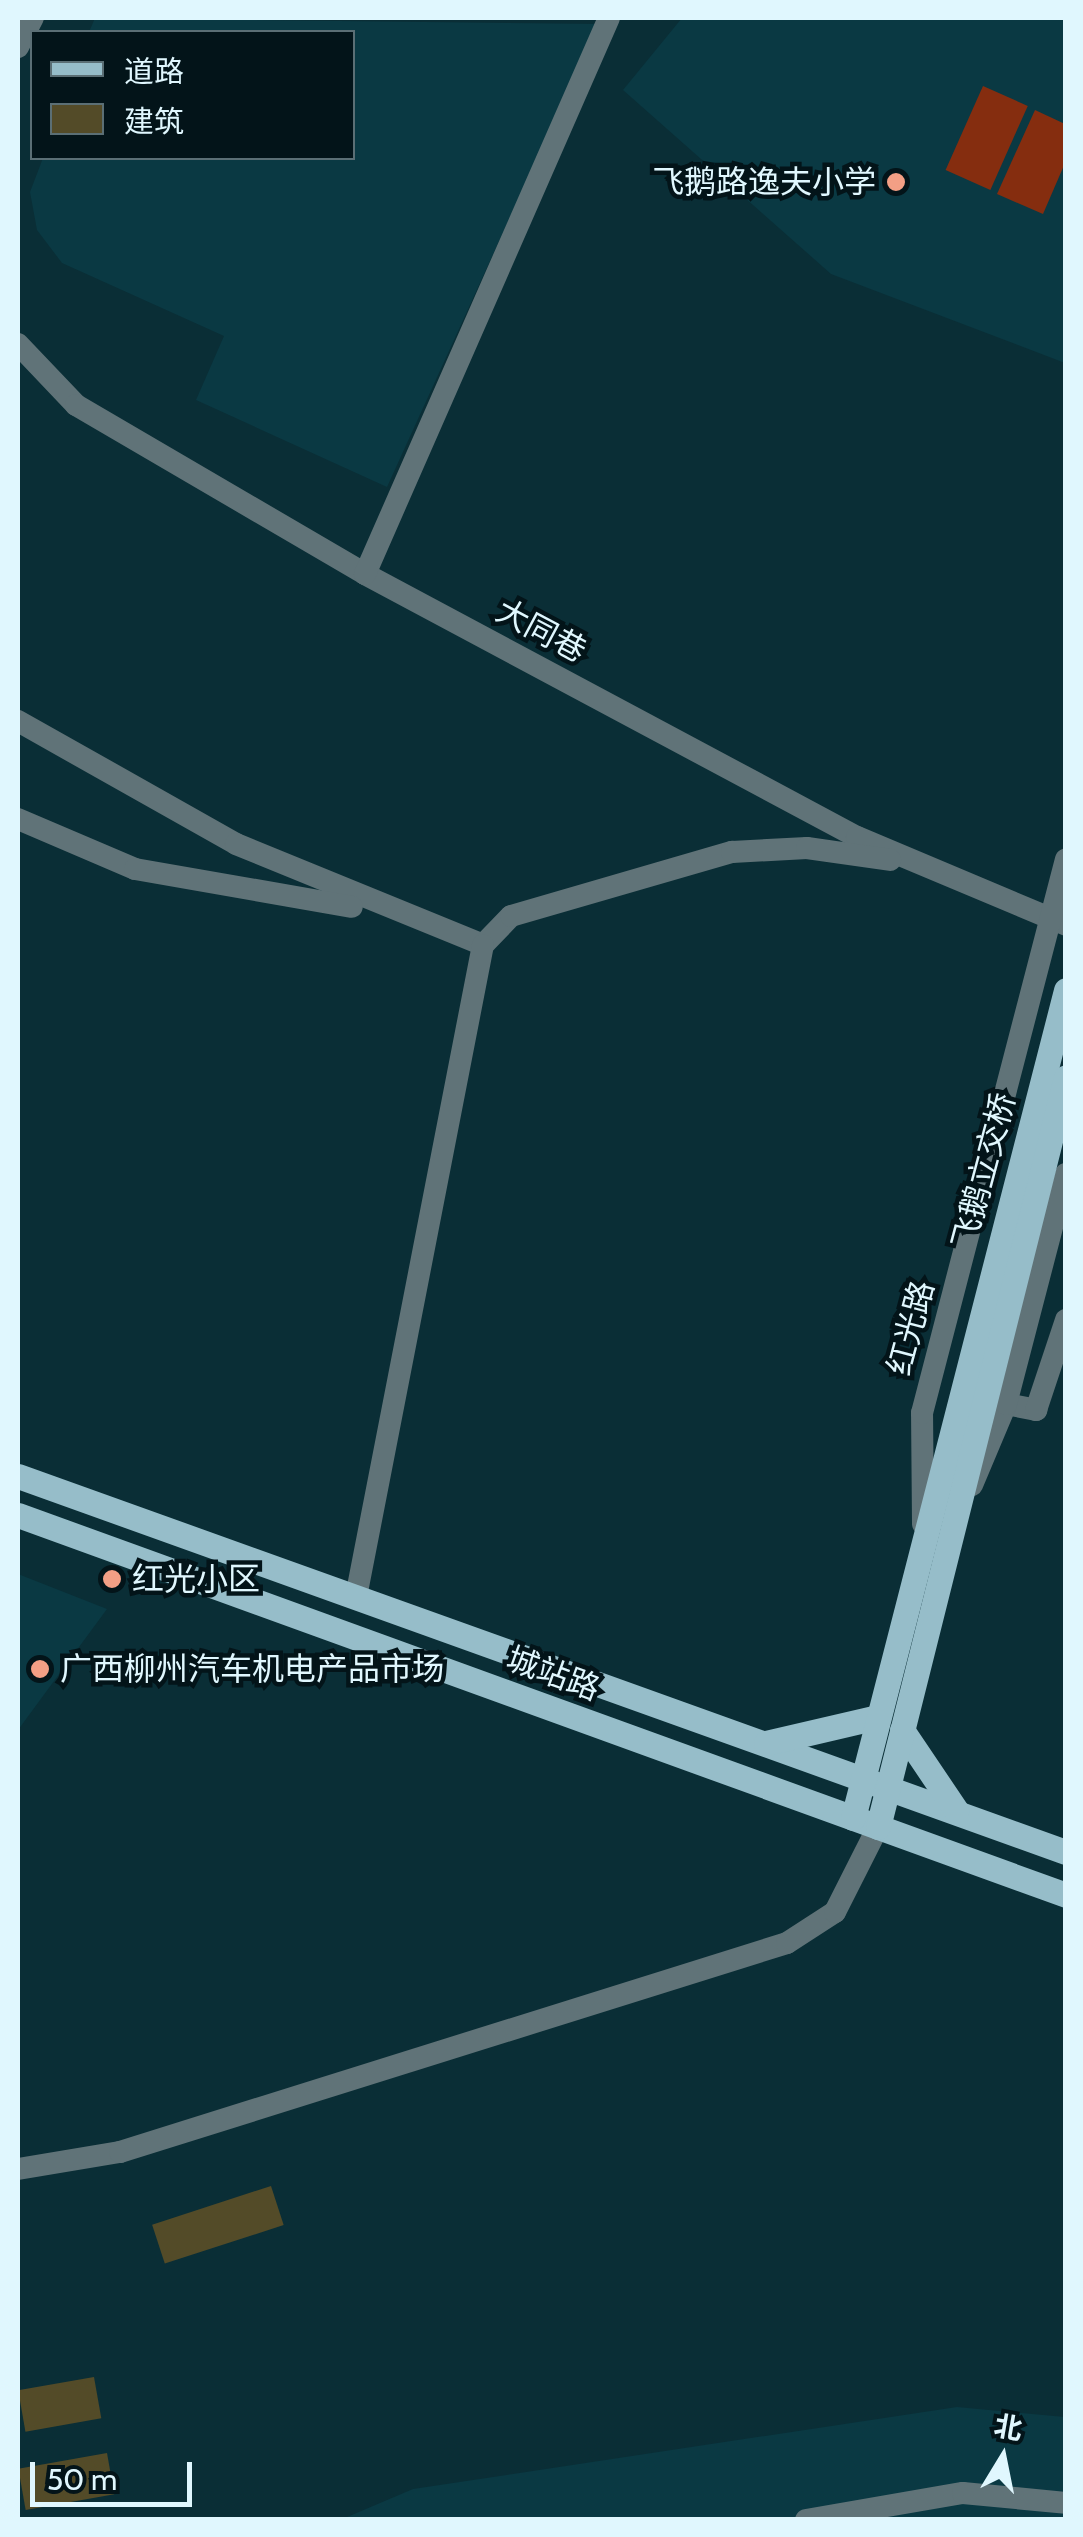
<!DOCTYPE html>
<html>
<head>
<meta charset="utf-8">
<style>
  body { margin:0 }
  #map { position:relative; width:1083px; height:2537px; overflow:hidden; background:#0a2e36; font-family:Cabin,"Noto Sans SC",sans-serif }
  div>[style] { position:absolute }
  .built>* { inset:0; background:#0a3943 }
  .green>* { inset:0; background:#852d0f; transform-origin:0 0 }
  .building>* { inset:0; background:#534b28; transform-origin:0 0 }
  .minor>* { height:22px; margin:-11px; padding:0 11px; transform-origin:11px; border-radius:11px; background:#607378 }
  .major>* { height:25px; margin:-12.5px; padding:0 12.5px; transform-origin:12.5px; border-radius:12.5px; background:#96bdc9 }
  .dots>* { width:28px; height:28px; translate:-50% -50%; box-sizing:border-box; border:5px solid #031419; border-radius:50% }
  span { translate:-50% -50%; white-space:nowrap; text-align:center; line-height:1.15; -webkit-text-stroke:9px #031419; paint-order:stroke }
  .poi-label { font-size:32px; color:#e0f7fe }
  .right { translate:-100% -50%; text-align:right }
  .left { translate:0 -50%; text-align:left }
  .street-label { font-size:32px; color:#e0f7fe }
  .frame { position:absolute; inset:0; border:20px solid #e0f7fe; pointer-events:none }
  .legend { position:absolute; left:30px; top:30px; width:325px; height:130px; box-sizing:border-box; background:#031419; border:2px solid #5b6f75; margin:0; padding:12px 18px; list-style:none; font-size:30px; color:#e0f7fe }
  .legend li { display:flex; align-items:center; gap:20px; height:50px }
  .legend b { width:50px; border:2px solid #5b6f75 }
  .north { position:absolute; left:953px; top:2407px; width:100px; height:100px; -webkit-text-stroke:8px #031419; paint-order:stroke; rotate:10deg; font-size:28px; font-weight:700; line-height:40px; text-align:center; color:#e0f7fe }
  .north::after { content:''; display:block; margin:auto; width:35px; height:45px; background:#e0f7fe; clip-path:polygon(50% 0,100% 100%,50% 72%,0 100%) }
  .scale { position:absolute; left:30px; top:2462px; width:162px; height:45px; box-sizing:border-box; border:5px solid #e0f7fe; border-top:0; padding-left:12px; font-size:30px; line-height:35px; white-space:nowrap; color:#e0f7fe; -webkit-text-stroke:8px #031419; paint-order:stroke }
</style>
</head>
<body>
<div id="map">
  <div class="built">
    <i style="clip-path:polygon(95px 18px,598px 24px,387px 487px,196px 400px,224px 336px,62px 263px,37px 230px,30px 192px,43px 158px,352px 158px,352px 32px,89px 32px)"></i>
    <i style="clip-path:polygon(682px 18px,1065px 18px,1065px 363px,831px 274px,623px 90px)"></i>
    <i style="clip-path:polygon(18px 1574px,107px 1609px,18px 1730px)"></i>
    <i style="clip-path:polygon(957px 2407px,1065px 2417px,1065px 2519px,340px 2520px,413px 2489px)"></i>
  </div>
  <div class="green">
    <i style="left:983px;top:86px;width:49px;height:92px;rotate:24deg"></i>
    <i style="clip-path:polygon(1035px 110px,1065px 124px,1065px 163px,1043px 214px,997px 194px)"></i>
  </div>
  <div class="building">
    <i style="left:271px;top:2186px;width:41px;height:125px;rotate:72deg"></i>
    <i style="left:94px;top:2377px;width:42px;height:77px;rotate:80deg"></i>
    <i style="left:107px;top:2453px;width:42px;height:90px;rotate:80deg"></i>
  </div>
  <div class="minor">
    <i style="left:18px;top:47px;width:33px;rotate:-63deg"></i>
    <i style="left:18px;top:344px;width:84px;rotate:46.4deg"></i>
    <i style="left:76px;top:405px;width:335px;rotate:30.3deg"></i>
    <i style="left:365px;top:574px;width:558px;rotate:28.13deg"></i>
    <i style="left:857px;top:837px;width:227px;rotate:22.8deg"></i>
    <i style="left:365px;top:574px;width:607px;rotate:-66.31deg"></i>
    <i style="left:18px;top:721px;width:250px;rotate:29.4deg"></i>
    <i style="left:236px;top:844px;width:267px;rotate:22.2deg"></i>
    <i style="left:483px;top:945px;width:40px;rotate:-46deg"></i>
    <i style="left:511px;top:916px;width:230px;rotate:-16.2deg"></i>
    <i style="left:732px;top:852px;width:75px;rotate:-3.1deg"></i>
    <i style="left:807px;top:848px;width:84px;rotate:8.2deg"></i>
    <i style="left:18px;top:819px;width:127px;rotate:23.1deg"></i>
    <i style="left:135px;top:869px;width:220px;rotate:9.9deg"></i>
    <i style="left:1006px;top:1404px;width:31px;rotate:11deg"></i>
    <i style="left:1036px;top:1410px;width:95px;rotate:-71.6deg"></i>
    <i style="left:972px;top:1485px;width:88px;rotate:-67.2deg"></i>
    <i style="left:1006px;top:1404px;width:238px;rotate:-75.4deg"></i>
    <i style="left:923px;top:1524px;width:111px;rotate:-90.5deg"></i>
    <i style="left:922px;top:1413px;width:572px;rotate:-75.43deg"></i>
    <i style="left:356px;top:1597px;width:664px;rotate:-78.98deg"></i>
    <i style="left:18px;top:2169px;width:103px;rotate:-9.5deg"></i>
    <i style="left:120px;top:2152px;width:699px;rotate:-17.4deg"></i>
    <i style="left:787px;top:1943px;width:57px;rotate:-32.9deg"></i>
    <i style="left:835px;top:1912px;width:95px;rotate:-63.2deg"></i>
    <i style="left:806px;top:2520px;width:159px;rotate:-9.8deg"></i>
    <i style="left:963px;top:2493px;width:103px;rotate:5.5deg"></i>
  </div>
  <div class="major">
    <i style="left:18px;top:1476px;width:1113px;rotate:19.74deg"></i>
    <i style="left:18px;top:1515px;width:1115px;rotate:19.93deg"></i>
    <i style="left:902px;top:1730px;width:97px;rotate:56deg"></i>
    <i style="left:766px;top:1743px;width:115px;rotate:-13.1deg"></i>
    <i style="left:853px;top:1818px;width:855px;rotate:-75.57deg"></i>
    <i style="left:878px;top:1827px;width:773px;rotate:-75.93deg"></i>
  </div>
  <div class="dots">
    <i style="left:896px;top:182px;background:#f39f85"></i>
    <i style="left:112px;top:1579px;background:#f39f85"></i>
    <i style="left:40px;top:1669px;background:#f39f85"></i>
  </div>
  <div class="poi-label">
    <span class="right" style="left:876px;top:182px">飞鹅路逸夫小学</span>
    <span class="left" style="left:132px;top:1579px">红光小区</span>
    <span class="left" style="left:60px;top:1669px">广西柳州汽车机电产品市场</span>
  </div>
  <div class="street-label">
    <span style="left:541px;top:631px;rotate:28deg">大同巷</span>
    <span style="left:984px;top:1171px;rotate:-75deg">飞鹅立交桥</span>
    <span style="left:911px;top:1328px;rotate:-75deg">红光路</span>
    <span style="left:553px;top:1674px;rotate:20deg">城站路</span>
  </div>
  <div class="frame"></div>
  <ul class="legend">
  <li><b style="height:12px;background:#96bdc9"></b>道路</li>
  <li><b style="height:28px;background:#534b28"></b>建筑</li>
  </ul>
  <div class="north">北</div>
  <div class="scale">50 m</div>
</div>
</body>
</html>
